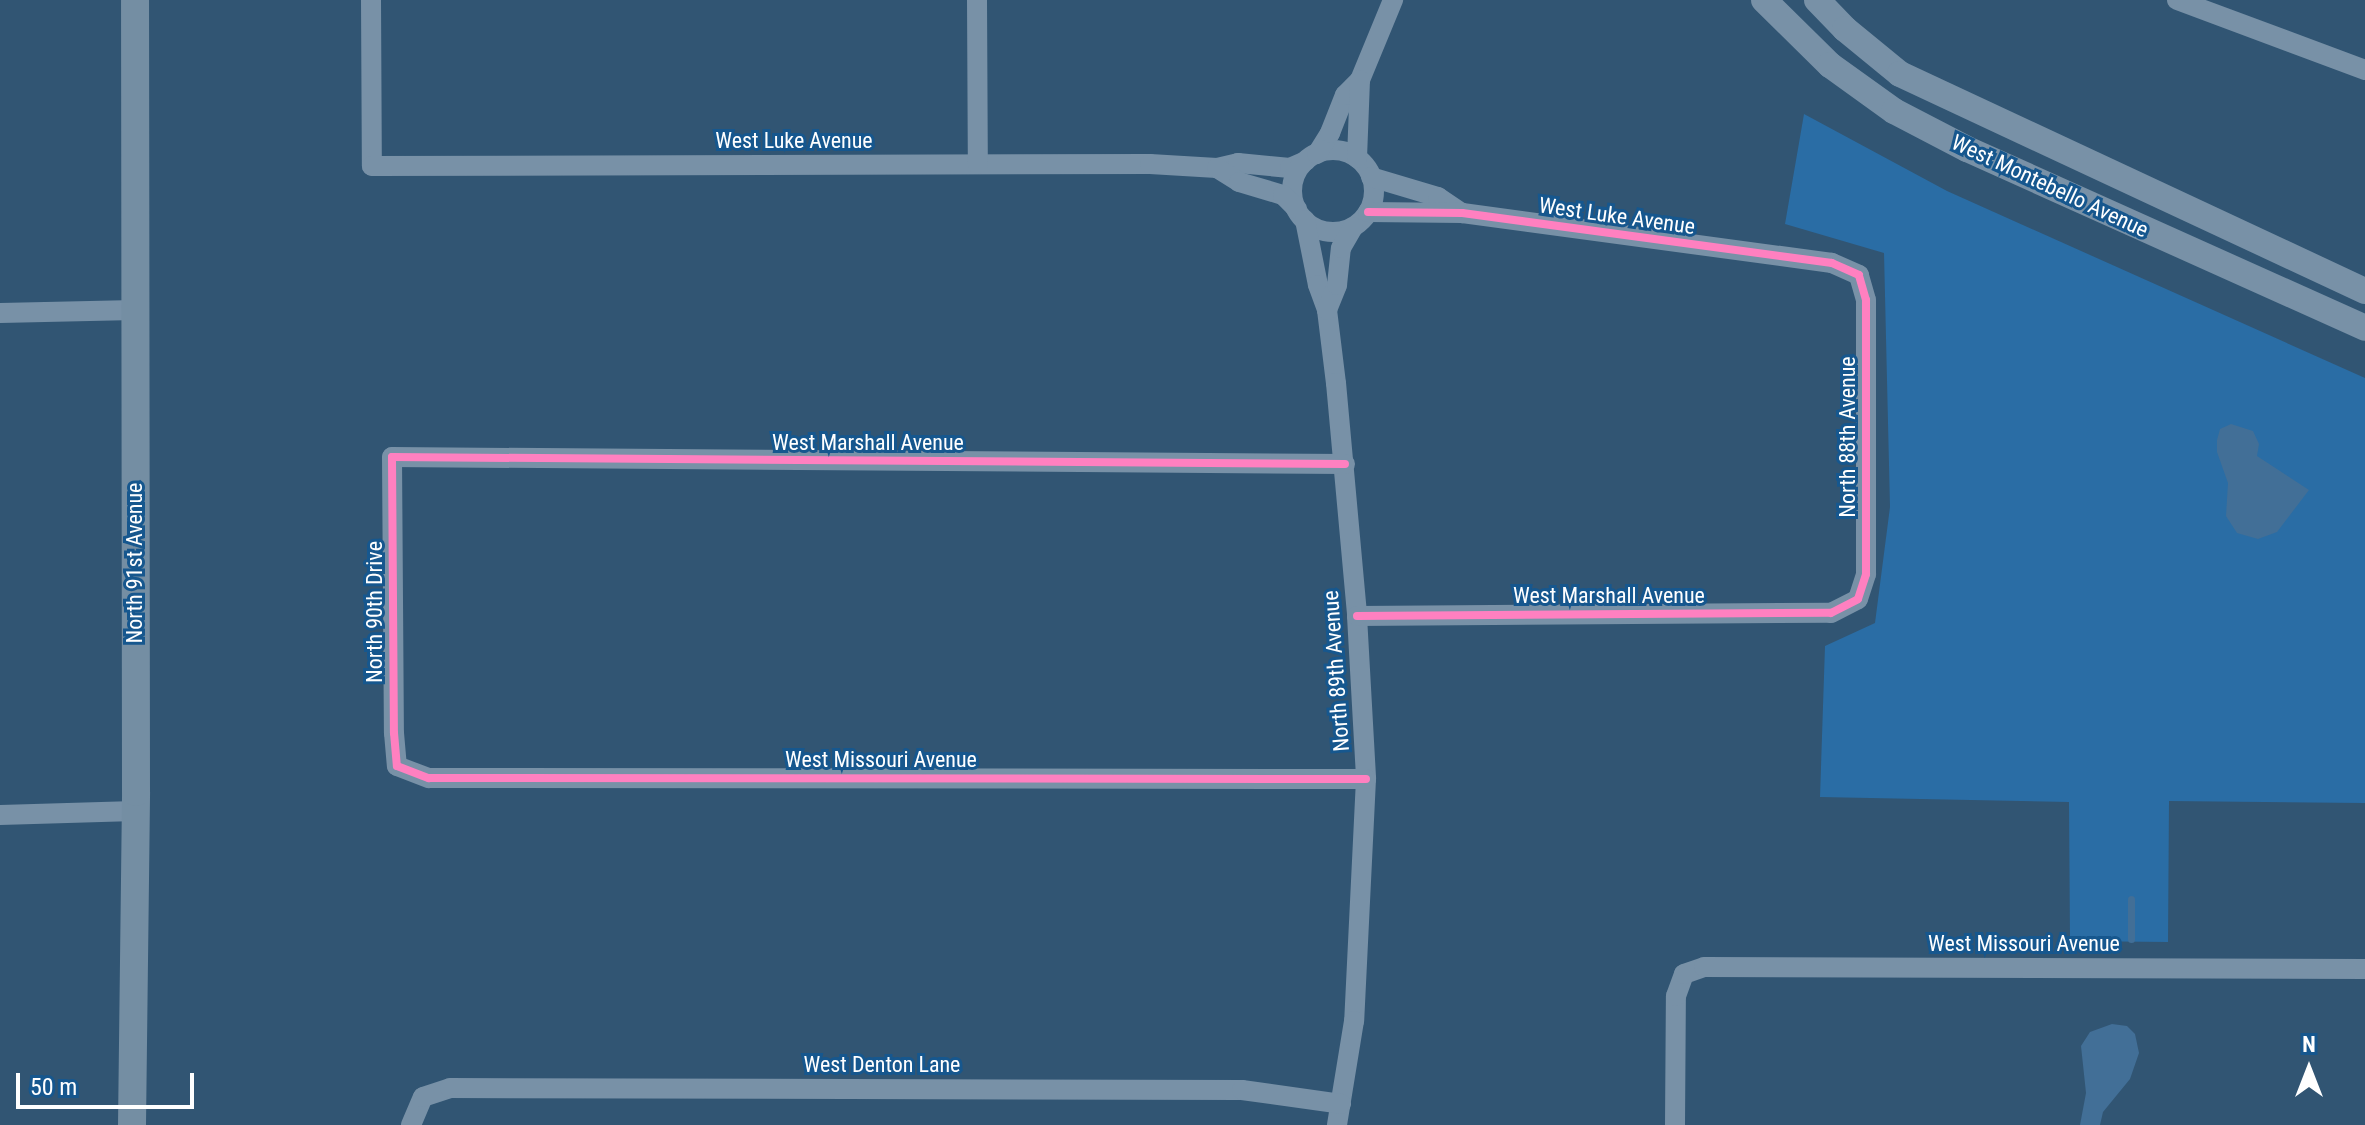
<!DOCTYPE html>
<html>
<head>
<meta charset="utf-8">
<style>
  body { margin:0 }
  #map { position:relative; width:2365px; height:1125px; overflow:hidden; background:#315573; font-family:"Roboto Condensed",sans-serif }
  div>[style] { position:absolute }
  .green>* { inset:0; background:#2a6da5 }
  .water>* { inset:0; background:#426f97 }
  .stream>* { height:7px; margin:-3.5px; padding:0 3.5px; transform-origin:3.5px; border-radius:3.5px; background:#426f97 }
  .minor>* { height:20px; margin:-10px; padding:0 10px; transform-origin:10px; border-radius:10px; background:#7891a7 }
  .minor>.ring { margin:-10px; padding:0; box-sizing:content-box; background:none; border:20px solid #7891a7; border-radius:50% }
  .tertiary>* { height:26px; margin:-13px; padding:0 13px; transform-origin:13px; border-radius:13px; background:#7891a7 }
  .secondary>* { height:28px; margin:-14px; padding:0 14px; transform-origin:14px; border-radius:14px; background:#748ea3 }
  .cycleway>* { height:8px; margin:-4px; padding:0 4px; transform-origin:4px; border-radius:4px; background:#ff80c0 }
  span { translate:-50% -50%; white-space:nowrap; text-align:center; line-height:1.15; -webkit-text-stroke:6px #16578e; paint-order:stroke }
  .street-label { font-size:22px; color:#fff }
  .north { position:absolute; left:2269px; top:1029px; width:80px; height:80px; -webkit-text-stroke:6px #16578e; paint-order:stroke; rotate:0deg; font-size:22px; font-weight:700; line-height:32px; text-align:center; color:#fff }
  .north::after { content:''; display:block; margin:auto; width:28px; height:36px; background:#fff; clip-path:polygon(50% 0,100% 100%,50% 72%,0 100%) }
  .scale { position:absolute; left:16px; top:1073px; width:178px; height:36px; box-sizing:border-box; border:4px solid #fff; border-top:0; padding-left:10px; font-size:24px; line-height:28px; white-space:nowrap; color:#fff; -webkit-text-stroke:6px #16578e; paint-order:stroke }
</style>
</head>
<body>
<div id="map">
  <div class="green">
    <i style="clip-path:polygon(1804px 114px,1947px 191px,2365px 378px,2365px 803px,2169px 801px,2168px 942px,2070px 941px,2069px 802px,1820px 797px,1825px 646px,1875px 623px,1890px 507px,1884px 253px,1785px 224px)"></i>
  </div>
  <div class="water">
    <i style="clip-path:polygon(2231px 424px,2253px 431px,2259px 444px,2257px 456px,2309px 490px,2277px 532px,2258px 539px,2237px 533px,2226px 516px,2228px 483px,2217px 452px,2217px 440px,2220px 429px)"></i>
    <i style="clip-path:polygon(2112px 1024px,2127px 1026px,2135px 1034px,2139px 1053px,2130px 1079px,2103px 1112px,2100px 1125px,2080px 1125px,2086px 1093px,2081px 1046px,2090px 1032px)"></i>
  </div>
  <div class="stream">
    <i style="left:2131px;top:899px;width:40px;rotate:90deg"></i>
  </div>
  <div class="minor">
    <i style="left:371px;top:0;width:166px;rotate:89.7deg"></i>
    <i style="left:372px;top:166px;width:778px;rotate:-0.15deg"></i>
    <i style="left:1150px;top:164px;width:67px;rotate:3.4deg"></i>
    <i style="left:1217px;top:168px;width:22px;rotate:-13deg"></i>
    <i style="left:1238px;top:163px;width:52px;rotate:5.5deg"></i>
    <i style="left:1290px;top:168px;width:17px;rotate:-24deg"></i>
    <i style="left:977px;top:0;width:164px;rotate:89.7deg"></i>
    <i style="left:2177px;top:0;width:201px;rotate:20.4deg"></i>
    <i class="ring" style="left:1292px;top:150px;width:62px;height:62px"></i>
    <i style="left:1317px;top:154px;width:25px;rotate:-58deg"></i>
    <i style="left:1330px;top:133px;width:41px;rotate:-68.5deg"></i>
    <i style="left:1345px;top:95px;width:21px;rotate:-45deg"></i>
    <i style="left:1360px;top:80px;width:87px;rotate:-67.6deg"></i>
    <i style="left:1357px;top:158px;width:78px;rotate:-87.8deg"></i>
    <i style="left:1217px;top:168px;width:26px;rotate:32deg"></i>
    <i style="left:1239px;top:182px;width:46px;rotate:16.5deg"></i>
    <i style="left:1283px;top:195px;width:20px;rotate:45deg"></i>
    <i style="left:1371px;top:177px;width:70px;rotate:16.6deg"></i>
    <i style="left:1438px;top:197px;width:29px;rotate:34deg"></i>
    <i style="left:1305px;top:220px;width:66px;rotate:78.7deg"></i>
    <i style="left:1318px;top:285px;width:27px;rotate:70deg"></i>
    <i style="left:1327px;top:310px;width:74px;rotate:83deg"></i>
    <i style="left:1336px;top:383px;width:234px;rotate:84.8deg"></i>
    <i style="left:1357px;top:616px;width:163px;rotate:86.8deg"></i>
    <i style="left:1366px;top:779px;width:242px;rotate:92.8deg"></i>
    <i style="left:1354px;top:1021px;width:105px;rotate:99.3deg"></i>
    <i style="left:1327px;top:310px;width:27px;rotate:-68deg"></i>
    <i style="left:1337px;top:285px;width:37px;rotate:-84deg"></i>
    <i style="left:1341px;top:248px;width:24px;rotate:-60deg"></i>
    <i style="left:0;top:313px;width:135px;rotate:-1.3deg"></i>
    <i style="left:1345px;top:464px;width:953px;rotate:-179.58deg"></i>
    <i style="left:392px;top:457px;width:276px;rotate:89.6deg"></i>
    <i style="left:394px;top:733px;width:33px;rotate:85deg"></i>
    <i style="left:397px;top:766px;width:34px;rotate:21deg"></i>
    <i style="left:429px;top:778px;width:937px;rotate:0.06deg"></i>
    <i style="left:1357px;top:616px;width:474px;rotate:-0.4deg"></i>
    <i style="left:1831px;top:613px;width:30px;rotate:-27deg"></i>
    <i style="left:1858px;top:599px;width:26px;rotate:-72deg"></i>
    <i style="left:1866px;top:574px;width:274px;rotate:-90deg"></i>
    <i style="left:1866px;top:300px;width:26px;rotate:-106deg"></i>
    <i style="left:1859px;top:275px;width:30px;rotate:-156deg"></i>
    <i style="left:1832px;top:263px;width:373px;rotate:-172.3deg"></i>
    <i style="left:1462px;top:213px;width:94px;rotate:-179.4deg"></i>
    <i style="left:0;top:815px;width:135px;rotate:-1.7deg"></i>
    <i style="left:411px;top:1125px;width:30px;rotate:-67deg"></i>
    <i style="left:423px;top:1097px;width:28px;rotate:-18deg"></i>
    <i style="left:450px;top:1088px;width:792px;rotate:0.14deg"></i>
    <i style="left:1242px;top:1090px;width:100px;rotate:8deg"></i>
    <i style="left:1675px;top:1125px;width:129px;rotate:-89.6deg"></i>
    <i style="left:1676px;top:996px;width:23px;rotate:-70deg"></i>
    <i style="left:1684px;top:974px;width:21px;rotate:-19deg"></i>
    <i style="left:1704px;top:967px;width:661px;rotate:0.17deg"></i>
  </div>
  <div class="tertiary">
    <i style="left:1764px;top:0;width:93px;rotate:44.6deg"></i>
    <i style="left:1830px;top:65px;width:79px;rotate:35.7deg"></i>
    <i style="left:1894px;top:111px;width:82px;rotate:27.5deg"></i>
    <i style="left:1967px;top:149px;width:436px;rotate:24.2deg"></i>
    <i style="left:1817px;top:0;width:40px;rotate:46deg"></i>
    <i style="left:1845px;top:29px;width:71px;rotate:39.3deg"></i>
    <i style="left:1900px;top:74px;width:513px;rotate:25.02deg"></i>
  </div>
  <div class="secondary">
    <i style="left:132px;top:1125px;width:333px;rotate:-89.3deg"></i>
    <i style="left:136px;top:792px;width:792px;rotate:-90.07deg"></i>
  </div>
  <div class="cycleway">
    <i style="left:1345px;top:464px;width:953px;rotate:-179.58deg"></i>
    <i style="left:392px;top:457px;width:276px;rotate:89.6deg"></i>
    <i style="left:394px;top:733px;width:33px;rotate:85deg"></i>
    <i style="left:397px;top:766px;width:34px;rotate:21deg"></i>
    <i style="left:429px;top:778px;width:937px;rotate:0.06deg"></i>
    <i style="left:1357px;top:616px;width:474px;rotate:-0.4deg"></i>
    <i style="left:1831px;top:613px;width:30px;rotate:-27deg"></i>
    <i style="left:1858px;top:599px;width:26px;rotate:-72deg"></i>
    <i style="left:1866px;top:574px;width:274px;rotate:-90deg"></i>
    <i style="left:1866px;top:300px;width:26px;rotate:-106deg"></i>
    <i style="left:1859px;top:275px;width:30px;rotate:-156deg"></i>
    <i style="left:1832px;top:263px;width:373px;rotate:-172.3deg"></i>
    <i style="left:1462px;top:213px;width:94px;rotate:-179.4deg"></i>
  </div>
  <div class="street-label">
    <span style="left:794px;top:141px">West Luke Avenue</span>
    <span style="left:2050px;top:186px;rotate:25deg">West Montebello Avenue</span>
    <span style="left:1617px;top:216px;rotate:8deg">West Luke Avenue</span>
    <span style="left:1848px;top:437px;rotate:-90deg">North 88th Avenue</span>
    <span style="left:868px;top:443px">West Marshall Avenue</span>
    <span style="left:135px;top:563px;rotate:-90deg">North 91st Avenue</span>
    <span style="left:1609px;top:596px">West Marshall Avenue</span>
    <span style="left:375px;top:612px;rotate:-90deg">North 90th Drive</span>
    <span style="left:1336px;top:671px;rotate:-94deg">North 89th Avenue</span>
    <span style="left:881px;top:760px">West Missouri Avenue</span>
    <span style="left:2024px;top:944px">West Missouri Avenue</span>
    <span style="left:882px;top:1065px">West Denton Lane</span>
  </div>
  <div class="north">N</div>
  <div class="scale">50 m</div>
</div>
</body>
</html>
